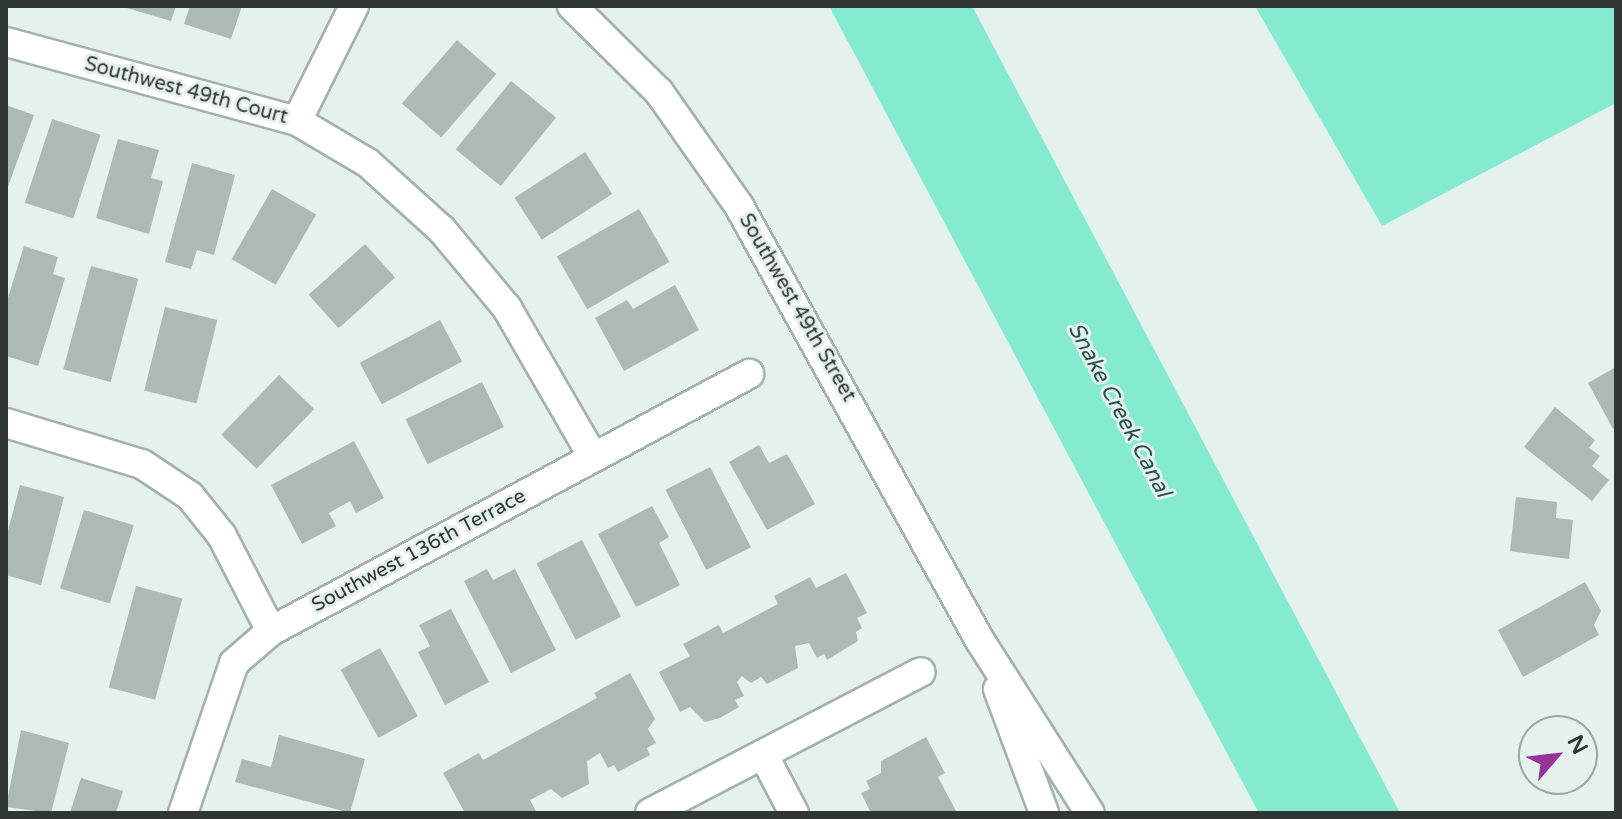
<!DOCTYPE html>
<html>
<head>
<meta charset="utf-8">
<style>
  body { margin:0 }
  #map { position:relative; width:1622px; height:819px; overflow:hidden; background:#e4f1ed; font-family:"Varela Round",sans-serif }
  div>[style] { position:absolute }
  .water>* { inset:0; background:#85ebcf }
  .building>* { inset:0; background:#acb9b5; transform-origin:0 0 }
  .roads { filter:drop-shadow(2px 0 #a4b1ac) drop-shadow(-2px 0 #a4b1ac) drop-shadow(0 2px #a4b1ac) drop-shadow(0 -2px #a4b1ac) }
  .minor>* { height:28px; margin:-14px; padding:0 14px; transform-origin:14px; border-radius:14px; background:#fff }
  span { translate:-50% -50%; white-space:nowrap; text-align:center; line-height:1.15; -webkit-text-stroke:6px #e4f1ed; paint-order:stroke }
  .street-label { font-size:20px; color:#303634 }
  .water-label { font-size:22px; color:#275448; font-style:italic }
  .frame { position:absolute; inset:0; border:8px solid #303634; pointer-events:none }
  .north { position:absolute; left:1518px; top:715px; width:80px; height:80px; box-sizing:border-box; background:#e4f1ed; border:2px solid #9ca6a3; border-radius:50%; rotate:62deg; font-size:22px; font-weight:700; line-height:32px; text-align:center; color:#303634 }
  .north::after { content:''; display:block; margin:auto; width:28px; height:36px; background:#96349b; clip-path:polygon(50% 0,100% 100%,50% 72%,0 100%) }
</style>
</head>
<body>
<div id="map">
  <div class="water">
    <i style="clip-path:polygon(829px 6px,972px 6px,1400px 813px,1259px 813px)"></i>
    <i style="clip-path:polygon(1255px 6px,1616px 6px,1616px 103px,1382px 226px)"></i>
  </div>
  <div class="building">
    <i style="clip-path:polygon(120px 6px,176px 6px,171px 21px)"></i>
    <i style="clip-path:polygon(190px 6px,242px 6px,231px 39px,184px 24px)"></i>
    <i style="left:457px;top:40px;width:52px;height:84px;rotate:41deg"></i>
    <i style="left:511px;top:81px;width:58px;height:88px;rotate:39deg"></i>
    <i style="clip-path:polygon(6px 105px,34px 115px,6px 192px)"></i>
    <i style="left:52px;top:119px;width:51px;height:88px;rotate:18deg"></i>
    <i style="clip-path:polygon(118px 139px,159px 150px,151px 178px,163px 181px,149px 234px,96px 218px)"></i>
    <i style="left:585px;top:152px;width:50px;height:84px;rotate:57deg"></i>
    <i style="clip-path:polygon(192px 163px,235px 175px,214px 255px,197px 250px,191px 269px,165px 262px)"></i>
    <i style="left:272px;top:189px;width:51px;height:81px;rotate:30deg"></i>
    <i style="left:639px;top:209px;width:61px;height:95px;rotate:60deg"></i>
    <i style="left:365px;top:244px;width:45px;height:76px;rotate:48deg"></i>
    <i style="clip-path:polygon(24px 246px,58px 257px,53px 274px,65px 278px,38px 366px,6px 356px,6px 304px)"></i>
    <i style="left:91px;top:266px;width:49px;height:107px;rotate:15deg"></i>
    <i style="clip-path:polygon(675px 285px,699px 330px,624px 371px,595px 318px,627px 300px,633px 309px)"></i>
    <i style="left:165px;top:307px;width:54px;height:86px;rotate:14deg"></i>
    <i style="left:440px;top:320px;width:47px;height:91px;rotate:62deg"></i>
    <i style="clip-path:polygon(1616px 367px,1616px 428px,1613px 429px,1588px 383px)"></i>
    <i style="left:279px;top:375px;width:49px;height:83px;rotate:44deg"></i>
    <i style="left:482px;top:382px;width:50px;height:85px;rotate:64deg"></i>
    <i style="clip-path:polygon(1555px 407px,1595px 440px,1589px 448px,1600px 456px,1592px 466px,1609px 480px,1592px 501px,1524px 447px)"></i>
    <i style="clip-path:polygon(354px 441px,384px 498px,356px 513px,350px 501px,329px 513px,336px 526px,302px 544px,271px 485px)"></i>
    <i style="clip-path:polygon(759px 445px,769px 463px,787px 454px,815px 504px,767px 530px,729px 462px)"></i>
    <i style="left:710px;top:467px;width:90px;height:50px;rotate:63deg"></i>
    <i style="clip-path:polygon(20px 485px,64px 497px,41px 585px,6px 575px,6px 538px)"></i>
    <i style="clip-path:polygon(1516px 497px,1557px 502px,1556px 518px,1573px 520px,1569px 559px,1510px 551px)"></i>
    <i style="clip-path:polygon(652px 506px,669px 537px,659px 543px,680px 585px,636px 607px,598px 534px)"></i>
    <i style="left:84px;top:510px;width:52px;height:82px;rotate:17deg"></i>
    <i style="left:582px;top:540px;width:86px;height:51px;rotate:63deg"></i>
    <i style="clip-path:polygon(487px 569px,493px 580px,515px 569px,556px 650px,511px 673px,464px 581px)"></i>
    <i style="clip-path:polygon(846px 573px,867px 613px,857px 618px,862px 628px,856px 632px,858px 641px,827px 660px,824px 654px,817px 658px,809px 643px,795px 646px,798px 668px,767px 684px,761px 677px,751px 683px,742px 676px,737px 682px,744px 696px,735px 700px,739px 707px,720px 718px,705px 722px,690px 707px,680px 712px,659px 672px,690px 656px,683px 644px,719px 625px,723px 633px,778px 604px,774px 596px,810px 577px,816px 588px)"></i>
    <i style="clip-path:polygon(1585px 582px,1601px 611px,1594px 625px,1599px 635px,1523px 677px,1498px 630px)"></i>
    <i style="left:136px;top:586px;width:48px;height:105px;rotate:15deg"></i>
    <i style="clip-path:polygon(451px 609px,489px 682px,445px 705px,418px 652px,430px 646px,419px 625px)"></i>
    <i style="left:380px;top:648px;width:78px;height:45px;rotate:61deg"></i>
    <i style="clip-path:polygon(630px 673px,655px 719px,648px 729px,656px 743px,647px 748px,650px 755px,618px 772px,614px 765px,608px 768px,600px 753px,587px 761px,589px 784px,562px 798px,551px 789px,530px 800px,537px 813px,465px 813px,443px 773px,479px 753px,483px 760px,597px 698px,594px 693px)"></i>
    <i style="clip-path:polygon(21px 730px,69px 743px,51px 813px,6px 807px)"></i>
    <i style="clip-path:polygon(279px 735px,365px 759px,350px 813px,235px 782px,242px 759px,271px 767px)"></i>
    <i style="clip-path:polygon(926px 737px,945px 773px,938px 777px,957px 813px,871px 813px,861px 793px,870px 789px,866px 781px,881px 773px,881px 761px)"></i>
    <i style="clip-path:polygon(81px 778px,123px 791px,116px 813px,70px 813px)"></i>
  </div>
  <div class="roads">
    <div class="minor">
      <i style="left:572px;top:6px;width:122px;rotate:44.7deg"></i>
      <i style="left:659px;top:92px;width:139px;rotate:54.9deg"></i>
      <i style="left:739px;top:206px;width:495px;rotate:61deg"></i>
      <i style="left:979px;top:639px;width:206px;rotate:57.5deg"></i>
      <i style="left:6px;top:42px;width:302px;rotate:15.2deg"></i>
      <i style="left:297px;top:121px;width:82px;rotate:30.6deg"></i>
      <i style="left:368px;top:163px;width:100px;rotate:42.2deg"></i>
      <i style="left:442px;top:230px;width:102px;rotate:50.2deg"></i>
      <i style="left:507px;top:308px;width:172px;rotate:60deg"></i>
      <i style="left:297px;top:121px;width:128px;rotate:-63.6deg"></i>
      <i style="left:6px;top:423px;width:142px;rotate:16.8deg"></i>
      <i style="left:142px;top:464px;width:58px;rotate:33.7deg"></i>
      <i style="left:190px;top:496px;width:51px;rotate:51.3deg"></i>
      <i style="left:222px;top:536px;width:107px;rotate:62.7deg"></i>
      <i style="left:998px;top:689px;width:132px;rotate:69.6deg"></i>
      <i style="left:763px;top:754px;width:67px;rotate:62.3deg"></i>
      <i style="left:183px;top:813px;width:158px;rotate:-71.2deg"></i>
      <i style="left:234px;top:663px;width:49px;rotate:-40.9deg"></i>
      <i style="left:271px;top:631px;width:543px;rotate:-28.27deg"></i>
      <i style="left:650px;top:813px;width:305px;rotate:-27.5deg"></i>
    </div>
  </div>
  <div class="street-label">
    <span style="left:186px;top:91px;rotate:15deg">Southwest 49th Court</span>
    <span style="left:797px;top:308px;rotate:60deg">Southwest 49th Street</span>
    <span style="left:419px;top:551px;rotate:-28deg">Southwest 136th Terrace</span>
  </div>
  <div class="water-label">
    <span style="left:1119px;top:410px;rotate:62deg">Snake Creek Canal</span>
  </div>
  <div class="frame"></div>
  <div class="north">N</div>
</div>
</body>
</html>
